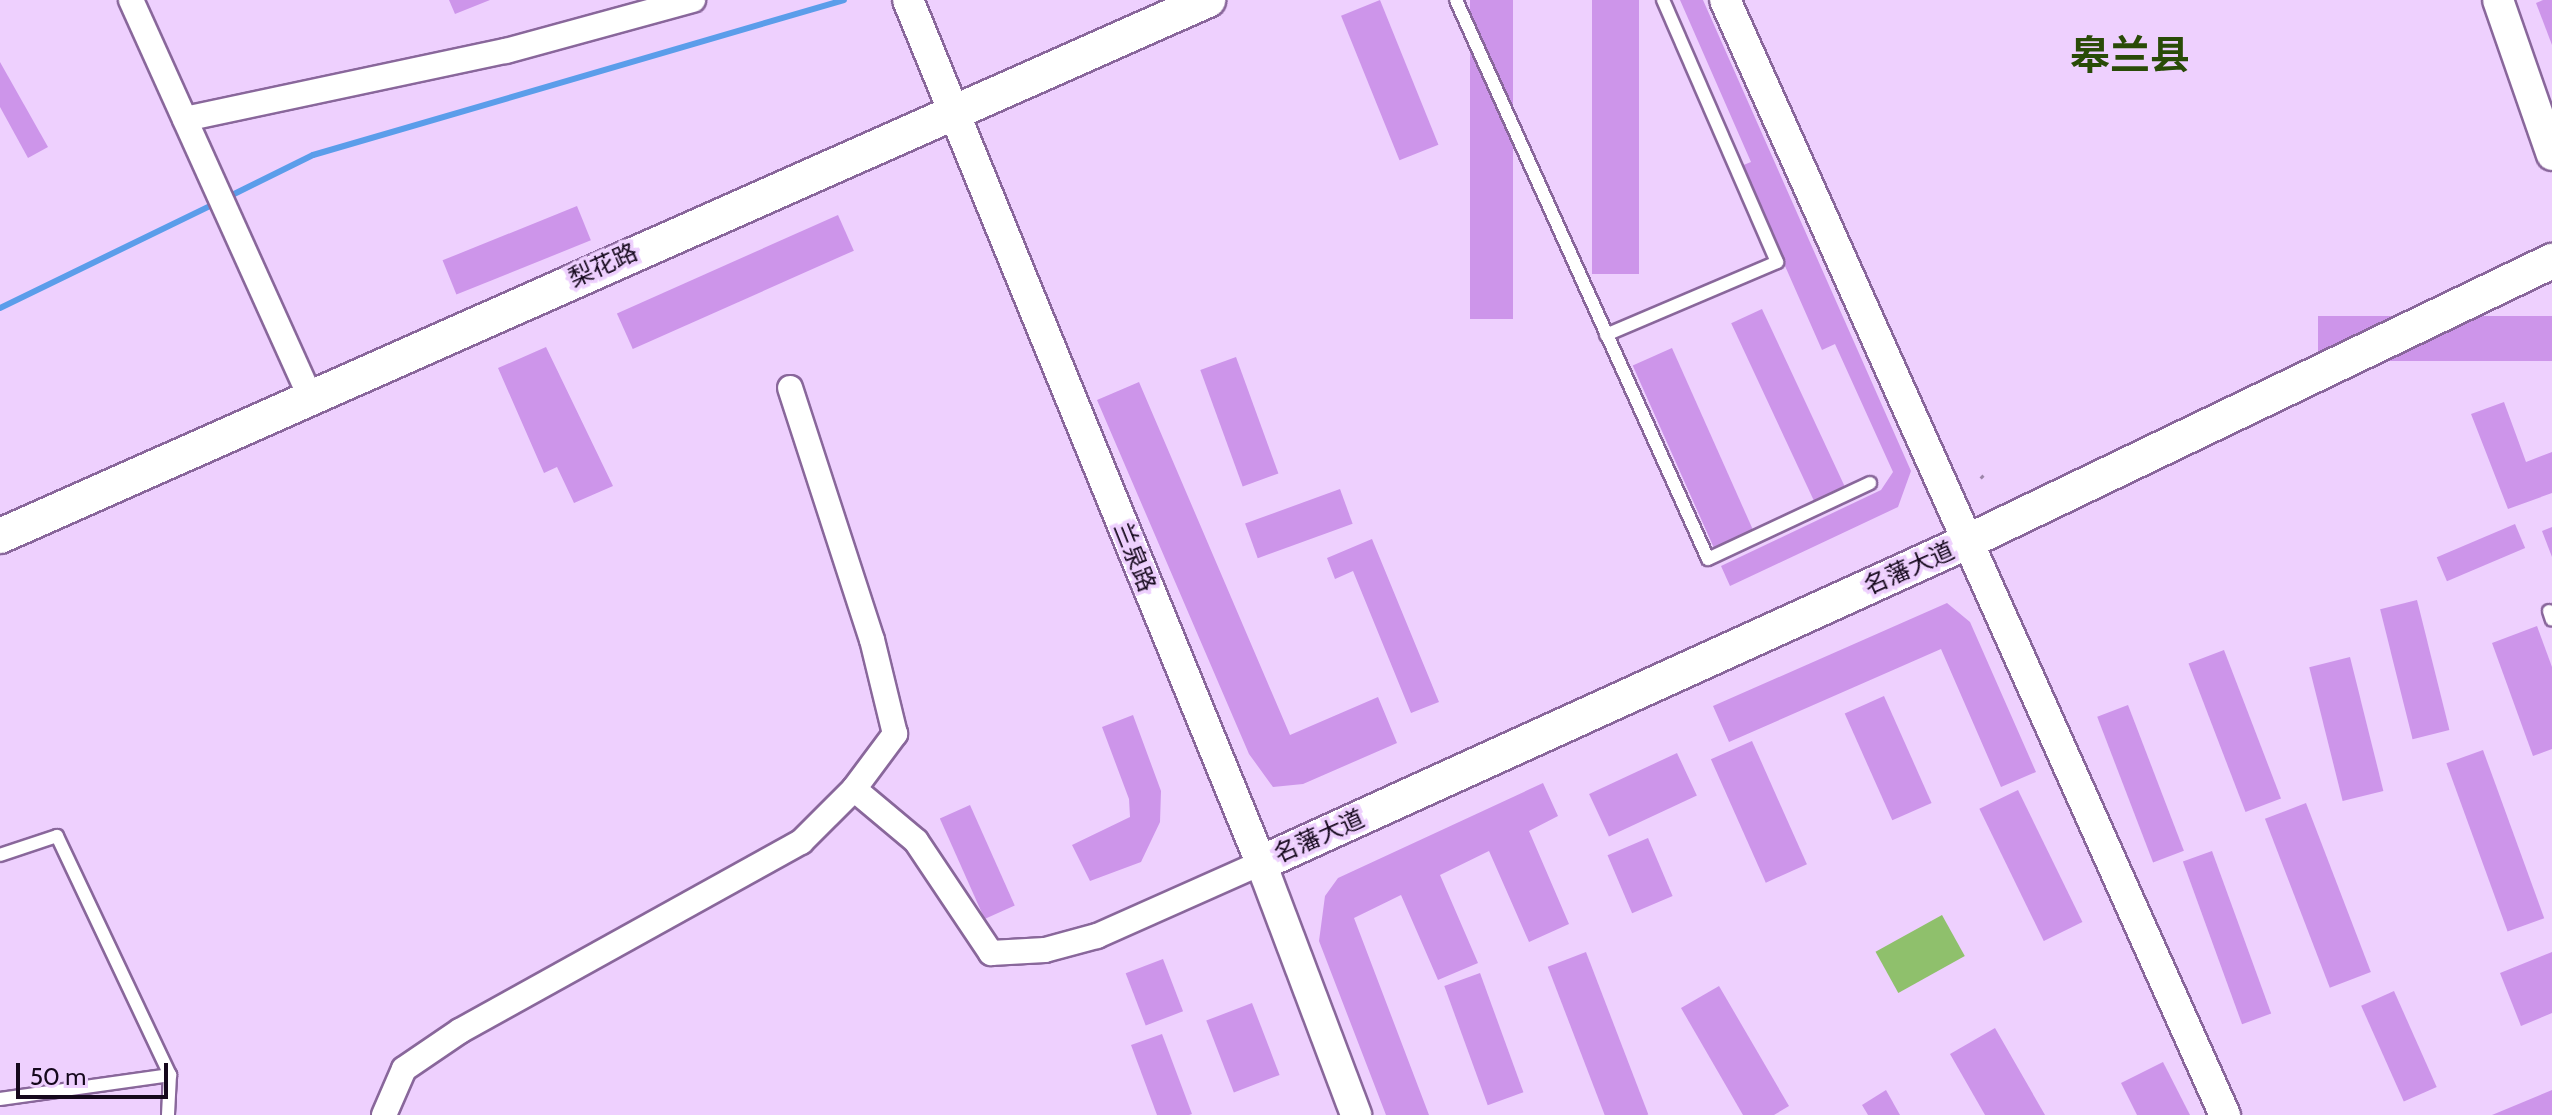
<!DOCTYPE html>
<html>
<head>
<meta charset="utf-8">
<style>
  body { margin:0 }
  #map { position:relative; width:2552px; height:1115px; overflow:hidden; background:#eed0fe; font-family:Cabin,"Noto Sans SC",sans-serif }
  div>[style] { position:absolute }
  .green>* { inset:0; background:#8fc06c; transform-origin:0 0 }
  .stream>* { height:6px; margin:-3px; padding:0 3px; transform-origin:3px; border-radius:3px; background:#5b9dea }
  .building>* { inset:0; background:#cd95ea; transform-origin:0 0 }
  .path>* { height:4px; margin-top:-2px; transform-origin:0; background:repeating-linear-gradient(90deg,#9c85a9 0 8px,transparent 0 12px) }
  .roads { filter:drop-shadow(2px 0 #89679b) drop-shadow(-2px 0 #89679b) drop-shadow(0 2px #89679b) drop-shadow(0 -2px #89679b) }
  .service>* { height:12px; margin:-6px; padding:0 6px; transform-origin:6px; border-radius:6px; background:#fff }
  .minor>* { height:24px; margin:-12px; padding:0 12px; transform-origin:12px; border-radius:12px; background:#fff }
  .tertiary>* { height:30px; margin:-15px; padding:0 15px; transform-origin:15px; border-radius:15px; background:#fff }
  .secondary>* { height:34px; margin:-17px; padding:0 17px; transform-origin:17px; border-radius:17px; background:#fff }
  span { translate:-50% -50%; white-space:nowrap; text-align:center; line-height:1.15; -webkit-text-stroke:7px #eed0fe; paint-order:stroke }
  .street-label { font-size:24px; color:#15081c }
  .town-label { font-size:40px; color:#294b07; font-weight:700 }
  .scale { position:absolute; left:16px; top:1063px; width:152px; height:36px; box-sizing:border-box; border:4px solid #15081c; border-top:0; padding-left:10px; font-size:24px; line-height:28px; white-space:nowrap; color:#15081c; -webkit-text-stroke:6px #eed0fe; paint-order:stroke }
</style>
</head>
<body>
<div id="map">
  <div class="green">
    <i style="left:1942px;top:915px;width:47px;height:76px;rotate:61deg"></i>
  </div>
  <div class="stream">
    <i style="left:226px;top:198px;width:97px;rotate:-26.3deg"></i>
    <i style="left:313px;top:155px;width:553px;rotate:-16.27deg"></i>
    <i style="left:0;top:308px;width:240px;rotate:-25.9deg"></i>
  </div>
  <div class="building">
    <i style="clip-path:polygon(449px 0,490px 0,455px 14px)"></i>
    <i style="left:1380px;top:0;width:156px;height:42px;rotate:68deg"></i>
    <i style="left:1470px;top:0;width:43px;height:319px"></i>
    <i style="left:1592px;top:0;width:47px;height:274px"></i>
    <i style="clip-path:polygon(1680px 0,1703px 0,1911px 471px,1898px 507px,1730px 586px,1721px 566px,1881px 490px,1893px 472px,1835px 344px,1822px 350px,1741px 166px,1751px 162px)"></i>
    <i style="clip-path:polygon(2543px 0,2552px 0,2552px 45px,2536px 3px)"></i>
    <i style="clip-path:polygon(0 62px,48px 147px,28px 158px,0 107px)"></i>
    <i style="left:577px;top:206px;width:37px;height:145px;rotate:68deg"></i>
    <i style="left:838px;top:215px;width:39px;height:242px;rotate:66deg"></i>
    <i style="left:1762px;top:309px;width:198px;height:34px;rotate:65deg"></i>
    <i style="left:2552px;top:316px;width:45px;height:234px;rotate:90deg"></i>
    <i style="clip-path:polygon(546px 347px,613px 486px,574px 503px,557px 467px,544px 473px,498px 368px)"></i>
    <i style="left:1672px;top:348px;width:199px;height:43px;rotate:66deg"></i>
    <i style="left:1236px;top:357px;width:124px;height:38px;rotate:70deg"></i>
    <i style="clip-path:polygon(1139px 382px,1290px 735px,1378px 697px,1397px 743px,1303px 784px,1273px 787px,1249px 754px,1097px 400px)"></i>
    <i style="clip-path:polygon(2504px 402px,2526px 462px,2552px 452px,2552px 493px,2508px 509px,2471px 414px)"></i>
    <i style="left:1340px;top:489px;width:37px;height:101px;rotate:70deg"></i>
    <i style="left:2515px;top:524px;width:26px;height:85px;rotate:67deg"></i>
    <i style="clip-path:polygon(2552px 527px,2552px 557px,2542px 531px)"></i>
    <i style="clip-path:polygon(1372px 539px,1439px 702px,1411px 713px,1353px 571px,1335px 579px,1327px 558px)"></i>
    <i style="left:2417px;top:600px;width:134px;height:38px;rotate:76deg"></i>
    <i style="clip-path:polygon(1947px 603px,1970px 622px,2036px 772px,2001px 787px,1941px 649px,1729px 742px,1713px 706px)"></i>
    <i style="clip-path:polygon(2537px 626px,2552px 667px,2552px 749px,2533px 756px,2492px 643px)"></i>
    <i style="left:2224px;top:650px;width:159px;height:38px;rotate:69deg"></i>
    <i style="left:2350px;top:657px;width:138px;height:42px;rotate:76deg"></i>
    <i style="left:1884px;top:696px;width:117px;height:43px;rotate:66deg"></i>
    <i style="left:2128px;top:705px;width:156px;height:33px;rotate:69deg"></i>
    <i style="clip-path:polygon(1133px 715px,1161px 791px,1160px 822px,1141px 862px,1090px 881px,1072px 845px,1130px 817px,1129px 799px,1102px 727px)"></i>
    <i style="left:1752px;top:741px;width:135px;height:45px;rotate:66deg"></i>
    <i style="left:2483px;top:750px;width:179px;height:39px;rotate:70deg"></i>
    <i style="left:1677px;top:753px;width:47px;height:97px;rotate:65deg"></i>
    <i style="clip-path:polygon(1543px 783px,1558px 816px,1529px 831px,1569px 924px,1529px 942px,1489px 851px,1440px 875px,1478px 963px,1438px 980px,1401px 895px,1354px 918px,1429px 1115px,1386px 1115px,1319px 941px,1325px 896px,1338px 878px)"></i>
    <i style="left:2018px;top:790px;width:147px;height:43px;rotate:64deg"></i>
    <i style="left:2306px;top:803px;width:181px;height:44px;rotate:69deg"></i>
    <i style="left:970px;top:805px;width:110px;height:33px;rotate:66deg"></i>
    <i style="left:1648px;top:838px;width:63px;height:44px;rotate:67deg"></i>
    <i style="left:2212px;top:851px;width:173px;height:31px;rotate:70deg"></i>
    <i style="left:1586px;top:952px;width:174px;height:41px;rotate:69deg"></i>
    <i style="clip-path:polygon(2552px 952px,2552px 1013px,2521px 1026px,2500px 973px)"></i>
    <i style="left:1163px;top:959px;width:56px;height:40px;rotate:69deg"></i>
    <i style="left:1480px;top:973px;width:127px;height:38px;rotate:70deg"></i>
    <i style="clip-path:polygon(1719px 986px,1789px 1106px,1774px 1115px,1743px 1115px,1681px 1008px)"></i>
    <i style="left:2394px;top:991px;width:105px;height:36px;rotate:66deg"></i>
    <i style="left:1252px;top:1003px;width:77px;height:49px;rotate:69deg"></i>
    <i style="clip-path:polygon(1995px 1028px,2045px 1115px,1985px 1115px,1950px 1054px)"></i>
    <i style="clip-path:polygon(1162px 1034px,1192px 1114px,1189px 1115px,1157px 1115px,1131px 1045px)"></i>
    <i style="clip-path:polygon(2163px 1062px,2190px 1115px,2137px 1115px,2121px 1083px)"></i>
    <i style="clip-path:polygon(1886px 1090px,1900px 1115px,1868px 1115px,1862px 1105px)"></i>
    <i style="clip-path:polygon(2552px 1090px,2552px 1115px,2492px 1115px)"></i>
  </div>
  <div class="path">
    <i style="left:1981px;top:476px;width:3px;rotate:45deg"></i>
  </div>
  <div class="roads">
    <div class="service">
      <i style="left:1456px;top:0;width:613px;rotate:65.73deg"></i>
      <i style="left:1708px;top:559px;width:179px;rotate:-25.1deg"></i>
      <i style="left:1606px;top:335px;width:186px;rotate:-23.1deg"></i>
      <i style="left:1777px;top:262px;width:286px;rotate:-113.5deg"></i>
      <i style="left:2549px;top:611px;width:9px;rotate:72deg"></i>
      <i style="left:0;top:855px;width:60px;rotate:-18.4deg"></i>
      <i style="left:57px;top:836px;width:264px;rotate:64.7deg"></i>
      <i style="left:170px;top:1075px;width:40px;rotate:92.9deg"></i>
      <i style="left:0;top:1099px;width:172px;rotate:-8deg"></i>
    </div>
    <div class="minor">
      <i style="left:131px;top:0;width:435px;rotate:65.7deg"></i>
      <i style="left:185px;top:119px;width:328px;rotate:-12deg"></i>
      <i style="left:506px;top:51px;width:194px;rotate:-15.3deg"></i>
      <i style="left:854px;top:789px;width:81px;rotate:40deg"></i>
      <i style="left:916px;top:841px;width:135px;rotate:56.2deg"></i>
      <i style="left:991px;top:953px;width:54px;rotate:-3.2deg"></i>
      <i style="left:1045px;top:950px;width:54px;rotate:-15.1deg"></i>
      <i style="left:1097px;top:936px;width:180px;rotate:-24deg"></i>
      <i style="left:384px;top:1115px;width:50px;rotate:-66.5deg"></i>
      <i style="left:404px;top:1069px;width:68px;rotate:-34.2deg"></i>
      <i style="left:460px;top:1031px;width:390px;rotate:-29deg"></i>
      <i style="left:801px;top:842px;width:75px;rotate:-45deg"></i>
      <i style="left:854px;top:789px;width:69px;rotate:-53.3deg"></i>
      <i style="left:895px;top:734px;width:97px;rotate:-103.7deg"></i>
      <i style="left:872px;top:640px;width:265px;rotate:-108deg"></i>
    </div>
    <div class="tertiary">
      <i style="left:908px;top:0;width:932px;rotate:67.75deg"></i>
      <i style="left:1261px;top:863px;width:269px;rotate:69.3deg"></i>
      <i style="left:1725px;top:0;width:1222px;rotate:65.85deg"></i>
      <i style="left:2498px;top:0;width:164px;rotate:70.8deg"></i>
    </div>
    <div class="secondary">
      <i style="left:0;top:536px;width:1322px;rotate:-23.93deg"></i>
      <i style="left:1261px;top:863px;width:780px;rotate:-24.46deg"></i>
      <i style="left:1971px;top:540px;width:645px;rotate:-25.65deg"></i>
    </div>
  </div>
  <div class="street-label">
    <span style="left:603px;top:265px;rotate:-24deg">梨花路</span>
    <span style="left:1135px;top:557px;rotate:68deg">兰泉路</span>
    <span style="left:1909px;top:568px;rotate:-24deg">名藩大道</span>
    <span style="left:1319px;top:836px;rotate:-24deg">名藩大道</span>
  </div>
  <div class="town-label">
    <span style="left:2130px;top:55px">皋兰县</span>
  </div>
  <div class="scale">50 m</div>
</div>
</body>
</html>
